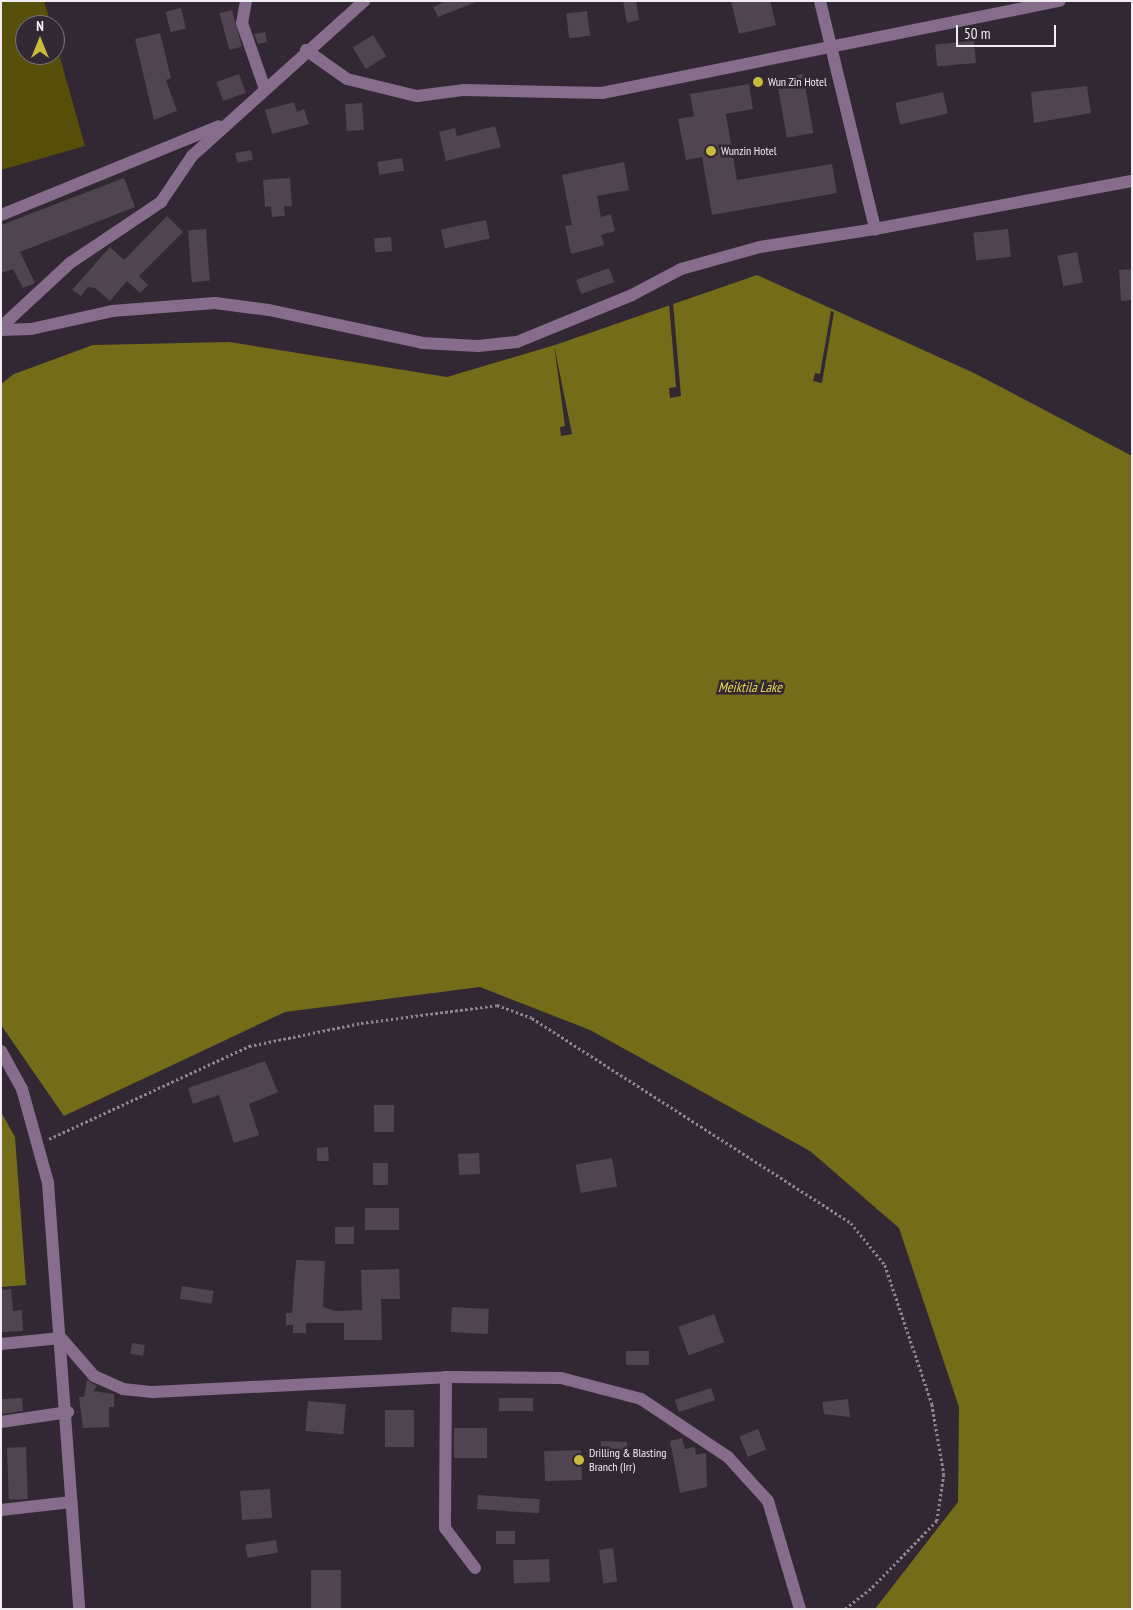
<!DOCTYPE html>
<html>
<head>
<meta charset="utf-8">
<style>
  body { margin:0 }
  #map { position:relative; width:1133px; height:1610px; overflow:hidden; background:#312833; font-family:"PT Sans Narrow",sans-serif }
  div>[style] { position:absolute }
  .green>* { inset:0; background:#554f09 }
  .water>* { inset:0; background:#736c19 }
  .pier>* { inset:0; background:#312833 }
  .building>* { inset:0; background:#4f4450; transform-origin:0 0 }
  .path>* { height:2.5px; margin-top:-1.25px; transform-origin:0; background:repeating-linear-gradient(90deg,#8e868f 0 2.5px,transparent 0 5px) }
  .minor>* { height:12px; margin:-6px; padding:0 6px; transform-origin:6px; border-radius:6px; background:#876d8c }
  .dots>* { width:14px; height:14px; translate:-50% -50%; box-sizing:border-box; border:2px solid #312833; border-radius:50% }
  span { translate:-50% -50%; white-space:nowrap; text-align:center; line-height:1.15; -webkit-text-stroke:5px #312833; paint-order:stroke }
  .poi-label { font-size:12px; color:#f1ebf2 }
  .left { translate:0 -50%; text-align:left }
  .water-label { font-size:14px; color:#e5d94e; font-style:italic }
  .frame { position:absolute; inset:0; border:2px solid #f1ebf2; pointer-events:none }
  .north { position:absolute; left:15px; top:15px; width:50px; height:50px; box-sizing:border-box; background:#312833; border:1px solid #7e767f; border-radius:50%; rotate:0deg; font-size:14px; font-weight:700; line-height:20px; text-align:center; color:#f1ebf2 }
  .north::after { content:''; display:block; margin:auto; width:18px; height:22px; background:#c7bb3c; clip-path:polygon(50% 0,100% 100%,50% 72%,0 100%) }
  .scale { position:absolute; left:956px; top:25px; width:100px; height:22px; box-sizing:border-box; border:2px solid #f1ebf2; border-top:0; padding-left:6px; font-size:15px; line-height:18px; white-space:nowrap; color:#f1ebf2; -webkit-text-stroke:4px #312833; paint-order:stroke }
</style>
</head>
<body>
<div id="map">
  <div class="green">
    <i style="clip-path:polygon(1px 1px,44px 1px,51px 25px,25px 25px,25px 55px,55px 55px,55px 40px,85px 146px,1px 170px)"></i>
  </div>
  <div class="water">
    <i style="clip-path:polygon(757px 275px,974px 373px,1132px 456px,1132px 1609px,875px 1609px,958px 1502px,959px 1407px,899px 1228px,810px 1151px,590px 1030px,480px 987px,285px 1012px,64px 1116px,1px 1025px,1px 384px,14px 374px,93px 345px,229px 342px,447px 377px,555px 345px)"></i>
    <i style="clip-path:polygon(1px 1112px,15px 1137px,26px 1285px,1px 1287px)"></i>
  </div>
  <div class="pier">
    <i style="clip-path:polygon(673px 302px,681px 396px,670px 398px,669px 388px,676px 387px,669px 303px)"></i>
    <i style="clip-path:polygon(831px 311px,834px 312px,822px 383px,813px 381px,815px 373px,820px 374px)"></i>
    <i style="clip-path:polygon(554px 345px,572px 434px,561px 436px,560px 427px,565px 426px)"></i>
  </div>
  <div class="building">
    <i style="clip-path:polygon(446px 1px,476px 1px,476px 2px,438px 17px,433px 7px)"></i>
    <i style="clip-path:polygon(623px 1px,636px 1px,639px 20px,627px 23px)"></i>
    <i style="clip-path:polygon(731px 1px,770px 1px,776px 25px,739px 34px)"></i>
    <i style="left:181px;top:8px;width:21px;height:16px;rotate:76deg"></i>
    <i style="left:232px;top:10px;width:38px;height:13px;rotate:75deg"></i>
    <i style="left:587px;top:11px;width:25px;height:21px;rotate:83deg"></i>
    <i style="clip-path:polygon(265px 32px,267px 42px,258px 44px,254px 34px)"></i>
    <i style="clip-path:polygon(160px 33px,171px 78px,166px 80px,177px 111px,154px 120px,135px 39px)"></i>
    <i style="left:373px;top:35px;width:25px;height:24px;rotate:58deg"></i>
    <i style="left:974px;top:41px;width:22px;height:39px;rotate:85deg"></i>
    <i style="left:239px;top:74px;width:20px;height:24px;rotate:70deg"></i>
    <i style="left:803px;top:74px;width:60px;height:27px;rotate:80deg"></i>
    <i style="clip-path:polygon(749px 84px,753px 109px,726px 114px,737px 180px,832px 164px,837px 193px,712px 215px,702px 157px,686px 160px,678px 119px,694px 116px,690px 94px)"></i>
    <i style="clip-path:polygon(1087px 86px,1091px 113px,1034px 123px,1031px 92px)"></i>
    <i style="left:943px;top:92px;width:22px;height:49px;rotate:77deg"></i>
    <i style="clip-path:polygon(294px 102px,297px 112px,304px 109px,309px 124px,272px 134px,265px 110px)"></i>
    <i style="left:362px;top:103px;width:27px;height:17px;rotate:86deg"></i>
    <i style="clip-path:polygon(495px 126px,501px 147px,446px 161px,439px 132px,455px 128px,457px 136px)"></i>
    <i style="left:251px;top:150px;width:10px;height:16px;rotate:79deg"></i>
    <i style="left:402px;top:158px;width:13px;height:25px;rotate:81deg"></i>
    <i style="clip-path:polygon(624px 162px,629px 190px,597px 196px,601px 217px,611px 214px,615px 231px,601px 235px,604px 245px,571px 254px,565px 226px,572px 225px,562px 175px)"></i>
    <i style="clip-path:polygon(124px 178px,135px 207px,20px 252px,35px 283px,23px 288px,13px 269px,1px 273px,1px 225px)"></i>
    <i style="clip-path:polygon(290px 178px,292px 206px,284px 206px,285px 216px,272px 217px,271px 206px,265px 207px,263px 180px)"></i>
    <i style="clip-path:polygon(167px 216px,183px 232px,139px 276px,148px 285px,140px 293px,127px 281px,110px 301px,95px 288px,88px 287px,81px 296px,72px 290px,110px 247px,124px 260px)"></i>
    <i style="left:486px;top:220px;width:19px;height:46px;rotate:78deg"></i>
    <i style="left:206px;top:229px;width:52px;height:18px;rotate:86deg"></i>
    <i style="left:1008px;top:229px;width:28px;height:35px;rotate:84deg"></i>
    <i style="left:391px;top:237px;width:14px;height:17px;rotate:86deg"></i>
    <i style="left:1077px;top:252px;width:31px;height:20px;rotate:79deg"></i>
    <i style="left:609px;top:268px;width:15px;height:35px;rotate:70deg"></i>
    <i style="clip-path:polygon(1132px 269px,1132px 300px,1121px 301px,1119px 270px)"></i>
    <i style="clip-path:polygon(265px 1061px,278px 1092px,249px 1104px,259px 1135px,234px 1143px,219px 1095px,193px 1104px,188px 1088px)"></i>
    <i style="left:374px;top:1105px;width:20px;height:27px"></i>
    <i style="clip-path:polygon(328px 1147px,329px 1161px,317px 1161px,317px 1148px)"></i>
    <i style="left:479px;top:1153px;width:21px;height:21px;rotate:87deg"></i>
    <i style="left:612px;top:1158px;width:29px;height:37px;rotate:80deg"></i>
    <i style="left:373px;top:1163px;width:15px;height:22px"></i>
    <i style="left:399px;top:1208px;width:22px;height:34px;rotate:90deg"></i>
    <i style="left:335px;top:1227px;width:19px;height:17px"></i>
    <i style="clip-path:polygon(296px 1260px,325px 1261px,323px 1307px,335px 1311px,362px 1310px,361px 1270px,399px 1269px,400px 1299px,381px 1299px,382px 1340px,344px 1340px,344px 1323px,306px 1323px,306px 1333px,293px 1333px,293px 1325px,286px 1325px,286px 1313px,292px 1313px)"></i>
    <i style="left:182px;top:1286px;width:32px;height:13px;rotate:9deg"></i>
    <i style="clip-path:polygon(11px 1289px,13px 1311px,22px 1310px,23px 1331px,1px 1332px,1px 1290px)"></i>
    <i style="left:452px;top:1307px;width:37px;height:25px;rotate:3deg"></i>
    <i style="left:714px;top:1314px;width:30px;height:38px;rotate:70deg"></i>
    <i style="left:132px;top:1343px;width:13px;height:11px;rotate:9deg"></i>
    <i style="left:649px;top:1351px;width:14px;height:23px;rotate:90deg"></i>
    <i style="clip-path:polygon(87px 1380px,97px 1386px,93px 1391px,114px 1394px,114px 1407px,109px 1407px,109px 1427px,83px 1428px,79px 1397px,84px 1397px)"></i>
    <i style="left:711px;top:1388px;width:13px;height:38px;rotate:72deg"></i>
    <i style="clip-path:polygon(22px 1398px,23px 1411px,1px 1414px,1px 1399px)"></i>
    <i style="left:499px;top:1398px;width:34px;height:13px"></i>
    <i style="clip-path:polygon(848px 1399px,850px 1417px,824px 1414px,822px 1402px)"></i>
    <i style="left:308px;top:1401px;width:38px;height:30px;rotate:5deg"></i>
    <i style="left:385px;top:1410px;width:29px;height:37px"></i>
    <i style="left:487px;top:1428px;width:30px;height:33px;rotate:90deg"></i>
    <i style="left:758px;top:1429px;width:22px;height:20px;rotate:68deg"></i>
    <i style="clip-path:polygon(682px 1438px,685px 1449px,695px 1447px,696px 1455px,706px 1453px,707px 1487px,680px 1493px,670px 1441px)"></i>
    <i style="clip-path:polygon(601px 1441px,627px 1442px,627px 1454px,615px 1453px,614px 1460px,600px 1460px)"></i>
    <i style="left:26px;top:1447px;width:52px;height:19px;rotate:88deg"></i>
    <i style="left:581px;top:1450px;width:30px;height:37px;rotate:88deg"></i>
    <i style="left:270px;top:1489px;width:29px;height:30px;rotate:86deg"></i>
    <i style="left:478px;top:1495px;width:62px;height:14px;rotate:4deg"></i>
    <i style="left:496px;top:1531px;width:19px;height:13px"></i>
    <i style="left:276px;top:1540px;width:13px;height:31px;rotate:81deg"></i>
    <i style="left:613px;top:1548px;width:34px;height:14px;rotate:83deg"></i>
    <i style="left:549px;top:1559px;width:23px;height:36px;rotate:88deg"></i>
    <i style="left:311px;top:1570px;width:30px;height:39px"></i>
  </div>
  <div class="path">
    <i style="left:49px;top:1139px;width:221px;rotate:-24.9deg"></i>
    <i style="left:249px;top:1046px;width:114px;rotate:-11.6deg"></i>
    <i style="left:361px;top:1023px;width:137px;rotate:-7.5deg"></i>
    <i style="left:497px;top:1005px;width:37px;rotate:20deg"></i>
    <i style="left:532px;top:1018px;width:379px;rotate:32.7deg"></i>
    <i style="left:851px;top:1223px;width:54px;rotate:51deg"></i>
    <i style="left:885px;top:1265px;width:147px;rotate:71.3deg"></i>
    <i style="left:932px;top:1404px;width:71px;rotate:80.3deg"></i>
    <i style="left:944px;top:1474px;width:48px;rotate:98.5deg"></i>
    <i style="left:937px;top:1521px;width:95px;rotate:134.1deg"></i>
    <i style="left:871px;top:1589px;width:33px;rotate:142deg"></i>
  </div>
  <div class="minor">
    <i style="left:246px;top:1px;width:22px;rotate:100deg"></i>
    <i style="left:242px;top:23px;width:70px;rotate:70.8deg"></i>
    <i style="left:820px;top:1px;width:235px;rotate:76.4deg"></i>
    <i style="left:875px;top:229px;width:261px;rotate:-10.6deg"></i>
    <i style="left:306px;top:50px;width:50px;rotate:35.3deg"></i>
    <i style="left:347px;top:79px;width:72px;rotate:13.7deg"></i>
    <i style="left:417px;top:96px;width:46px;rotate:-7.4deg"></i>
    <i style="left:463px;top:90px;width:139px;rotate:1.2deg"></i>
    <i style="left:602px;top:93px;width:467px;rotate:-11.4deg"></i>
    <i style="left:1px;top:215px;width:235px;rotate:-22.2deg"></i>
    <i style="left:1px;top:327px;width:94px;rotate:-42.8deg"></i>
    <i style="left:70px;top:263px;width:110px;rotate:-33.8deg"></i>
    <i style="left:161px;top:202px;width:55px;rotate:-56deg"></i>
    <i style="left:192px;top:156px;width:232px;rotate:-42deg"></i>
    <i style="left:1px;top:330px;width:30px;rotate:-2deg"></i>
    <i style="left:31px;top:329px;width:83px;rotate:-12.5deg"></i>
    <i style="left:112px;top:311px;width:103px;rotate:-4.4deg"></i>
    <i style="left:215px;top:303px;width:54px;rotate:7.4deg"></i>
    <i style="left:269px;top:310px;width:157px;rotate:12.1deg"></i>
    <i style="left:423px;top:343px;width:55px;rotate:3.1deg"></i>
    <i style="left:478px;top:346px;width:39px;rotate:-6deg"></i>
    <i style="left:517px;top:342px;width:124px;rotate:-22.2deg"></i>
    <i style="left:632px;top:295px;width:55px;rotate:-28deg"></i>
    <i style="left:681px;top:269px;width:82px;rotate:-15.6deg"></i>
    <i style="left:760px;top:247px;width:116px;rotate:-8.9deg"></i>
    <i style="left:1px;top:1051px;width:43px;rotate:61.1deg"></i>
    <i style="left:22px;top:1089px;width:98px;rotate:74.5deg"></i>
    <i style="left:48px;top:1183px;width:427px;rotate:85.8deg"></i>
    <i style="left:1px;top:1344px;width:60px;rotate:-5.7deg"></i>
    <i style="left:61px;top:1338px;width:50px;rotate:49deg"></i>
    <i style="left:94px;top:1376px;width:32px;rotate:24deg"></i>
    <i style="left:123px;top:1389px;width:30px;rotate:6deg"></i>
    <i style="left:153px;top:1392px;width:293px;rotate:-2.9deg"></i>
    <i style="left:446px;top:1377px;width:115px;rotate:0.5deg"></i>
    <i style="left:561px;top:1378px;width:83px;rotate:14.7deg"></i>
    <i style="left:641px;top:1399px;width:105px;rotate:33.7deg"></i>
    <i style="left:728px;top:1457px;width:59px;rotate:47.7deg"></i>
    <i style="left:768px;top:1501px;width:113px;rotate:73.5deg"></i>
    <i style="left:446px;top:1377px;width:151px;rotate:90.4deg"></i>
    <i style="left:445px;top:1528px;width:50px;rotate:53.1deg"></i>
    <i style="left:1px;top:1422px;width:68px;rotate:-8.5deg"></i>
    <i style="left:1px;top:1510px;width:71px;rotate:-6.4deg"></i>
  </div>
  <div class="dots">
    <i style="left:758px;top:82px;background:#c7bb3c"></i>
    <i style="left:711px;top:151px;background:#c7bb3c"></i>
    <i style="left:579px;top:1460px;background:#c7bb3c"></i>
  </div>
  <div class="poi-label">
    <span class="left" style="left:768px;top:82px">Wun Zin Hotel</span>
    <span class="left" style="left:721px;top:151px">Wunzin Hotel</span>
    <span class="left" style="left:589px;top:1460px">Drilling &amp; Blasting<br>Branch (Irr)</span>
  </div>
  <div class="water-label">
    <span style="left:750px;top:687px">Meiktila Lake</span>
  </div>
  <div class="frame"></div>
  <div class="north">N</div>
  <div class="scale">50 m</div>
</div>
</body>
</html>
